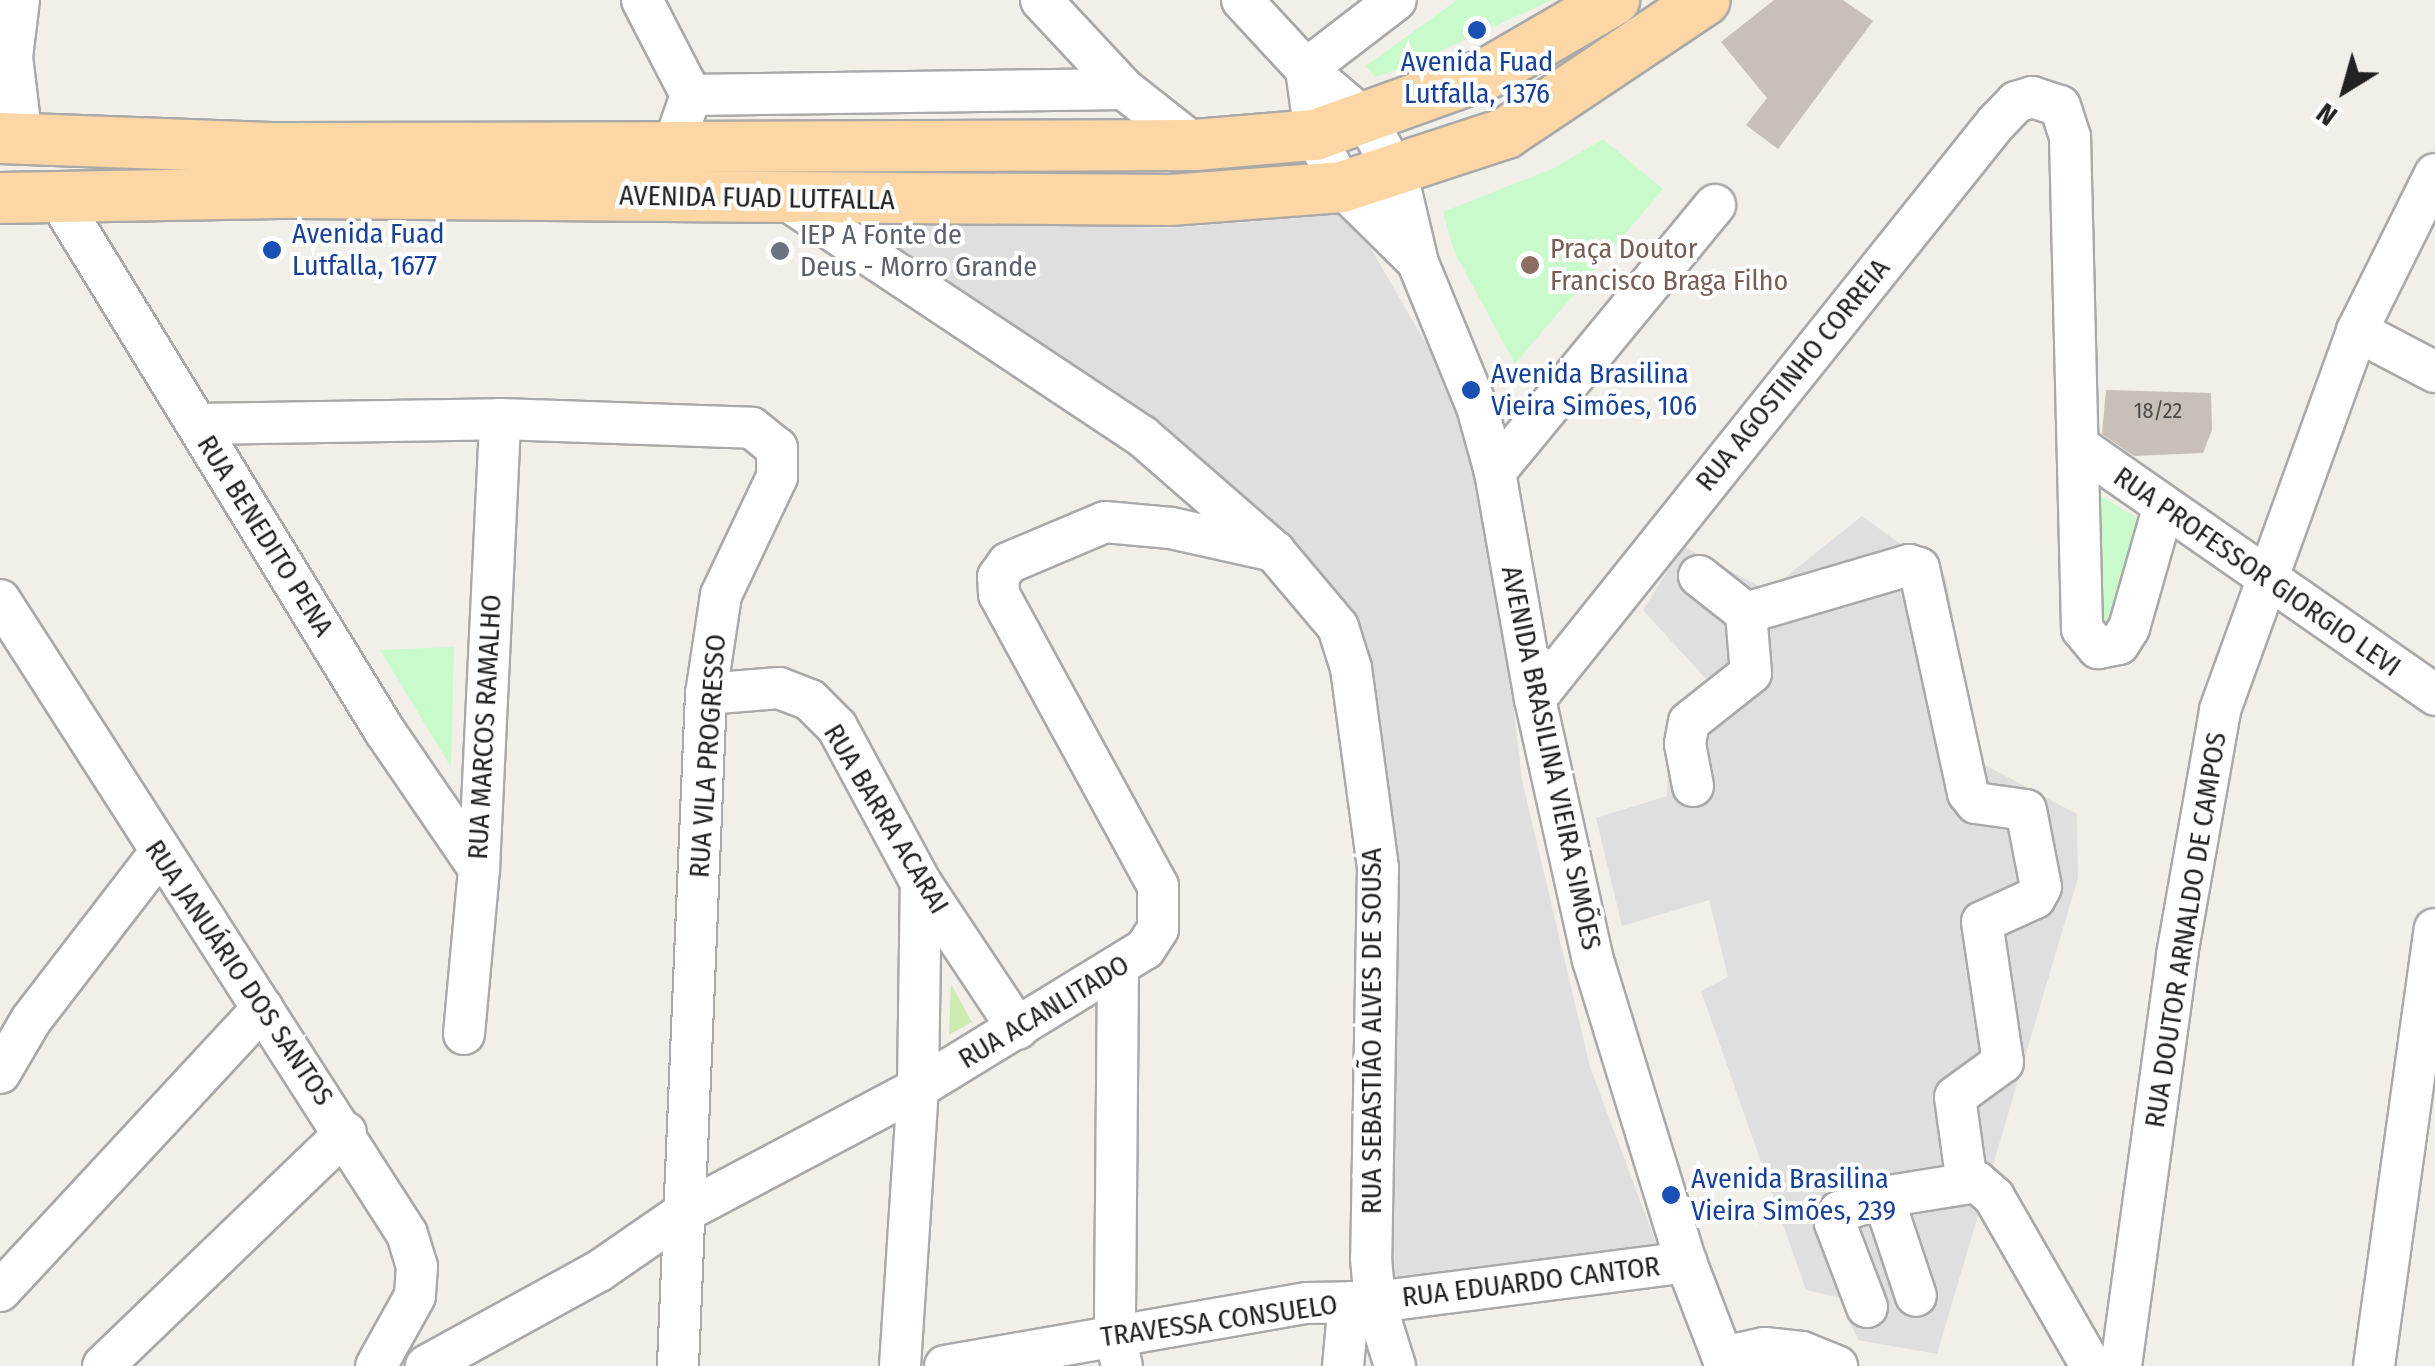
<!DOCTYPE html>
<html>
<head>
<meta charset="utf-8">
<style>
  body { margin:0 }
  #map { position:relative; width:2435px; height:1366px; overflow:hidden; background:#f2efe9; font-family:"Fira Sans Condensed",sans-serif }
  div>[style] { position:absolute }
  .residential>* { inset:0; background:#e0dfdf }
  .grass>* { inset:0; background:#cdebb0 }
  .park>* { inset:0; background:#c8facc }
  .building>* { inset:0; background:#c7bfb8 }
  .roads { filter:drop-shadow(2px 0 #a9a9a9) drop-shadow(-2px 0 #a9a9a9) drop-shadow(0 2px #a9a9a9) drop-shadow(0 -2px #a9a9a9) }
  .minor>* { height:40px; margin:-20px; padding:0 20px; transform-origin:20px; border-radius:20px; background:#fff }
  .major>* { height:50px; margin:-25px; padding:0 25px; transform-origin:25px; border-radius:25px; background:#fcd6a4 }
  .dots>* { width:28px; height:28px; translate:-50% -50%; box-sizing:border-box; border:5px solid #fff; border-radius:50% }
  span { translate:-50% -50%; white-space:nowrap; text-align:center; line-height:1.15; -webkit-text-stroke:8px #fff; paint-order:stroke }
  .number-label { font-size:22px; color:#4b4948 }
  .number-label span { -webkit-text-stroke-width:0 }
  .transit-label { font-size:28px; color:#164399 }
  .left { translate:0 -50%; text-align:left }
  .street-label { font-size:28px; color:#222 }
  .worship-label { font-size:28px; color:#5b616d }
  .education-label { font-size:28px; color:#785e54 }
  .north { position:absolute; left:2295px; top:40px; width:100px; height:100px; -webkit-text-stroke:8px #fff; paint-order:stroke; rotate:217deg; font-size:28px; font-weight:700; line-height:40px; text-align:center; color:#222 }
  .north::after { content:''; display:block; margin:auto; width:35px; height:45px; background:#222; clip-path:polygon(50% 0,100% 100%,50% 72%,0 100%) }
</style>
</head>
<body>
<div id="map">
  <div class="residential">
    <i style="clip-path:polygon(1344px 202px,1483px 442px,1522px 780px,1590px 1067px,1662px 1259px,1385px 1285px,1386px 850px,1359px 628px,1307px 568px,880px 249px,860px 217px,1169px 228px,1309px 217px)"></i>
    <i style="clip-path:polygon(1862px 516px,1946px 577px,1976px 760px,2077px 814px,2078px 878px,1937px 1354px,1858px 1340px,1840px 1298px,1806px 1290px,1701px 991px,1728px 977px,1709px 900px,1622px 926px,1596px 818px,1667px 796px,1669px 728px,1707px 680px,1643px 610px,1683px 546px,1768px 591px)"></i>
  </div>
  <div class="grass">
    <i style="clip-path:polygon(951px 984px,972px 1022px,949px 1035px,950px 1008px)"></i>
  </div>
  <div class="park">
    <i style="clip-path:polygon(1457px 0,1552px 0,1403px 68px,1375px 77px,1366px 66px)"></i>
    <i style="clip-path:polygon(1603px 139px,1663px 189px,1515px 364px,1454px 251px,1443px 212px,1554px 168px)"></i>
    <i style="clip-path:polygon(2090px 489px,2143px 522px,2129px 616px,2100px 638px)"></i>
    <i style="clip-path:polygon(454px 647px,451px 767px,380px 650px)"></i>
  </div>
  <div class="building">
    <i style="clip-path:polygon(1774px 0,1843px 0,1873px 21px,1778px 149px,1746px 125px,1767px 98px,1721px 42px)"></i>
    <i style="clip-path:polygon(2106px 390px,2211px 393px,2212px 430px,2203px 453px,2134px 456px,2102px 434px)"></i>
  </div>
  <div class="roads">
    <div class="minor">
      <i style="left:19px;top:0;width:57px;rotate:97deg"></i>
      <i style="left:12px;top:57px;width:84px;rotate:83.1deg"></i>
      <i style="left:642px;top:0;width:107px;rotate:62.7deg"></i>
      <i style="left:1041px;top:0;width:122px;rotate:47deg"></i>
      <i style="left:1124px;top:89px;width:90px;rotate:38.3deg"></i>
      <i style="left:1242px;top:0;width:94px;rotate:47.2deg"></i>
      <i style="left:1306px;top:69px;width:79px;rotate:40.4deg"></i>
      <i style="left:1366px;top:120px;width:62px;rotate:60.1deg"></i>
      <i style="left:1397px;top:174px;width:91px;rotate:76.7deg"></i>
      <i style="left:1418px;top:263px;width:156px;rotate:67.7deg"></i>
      <i style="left:1477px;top:407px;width:67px;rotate:74.5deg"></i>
      <i style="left:1495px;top:472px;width:230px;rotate:80deg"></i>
      <i style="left:1535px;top:699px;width:267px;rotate:77.5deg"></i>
      <i style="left:1593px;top:960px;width:316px;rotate:72.9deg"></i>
      <i style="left:1686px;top:1262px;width:111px;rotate:69deg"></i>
      <i style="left:1306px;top:69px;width:67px;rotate:82.2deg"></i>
      <i style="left:1315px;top:135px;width:59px;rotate:62.6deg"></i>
      <i style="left:1342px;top:187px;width:105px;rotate:44.6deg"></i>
      <i style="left:1306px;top:69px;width:113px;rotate:-37.5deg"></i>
      <i style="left:673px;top:147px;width:55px;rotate:-70.9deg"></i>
      <i style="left:691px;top:95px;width:433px;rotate:-0.8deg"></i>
      <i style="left:58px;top:198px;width:624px;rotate:58.5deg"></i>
      <i style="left:384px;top:730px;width:168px;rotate:55.6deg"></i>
      <i style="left:785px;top:199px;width:429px;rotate:33.6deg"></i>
      <i style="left:1142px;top:436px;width:175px;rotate:41.1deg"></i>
      <i style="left:1274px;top:551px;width:99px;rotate:49.9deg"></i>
      <i style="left:1338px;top:627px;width:43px;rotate:72.4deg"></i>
      <i style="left:1351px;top:668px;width:202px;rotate:82.3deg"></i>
      <i style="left:1378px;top:868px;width:391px;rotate:91deg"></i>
      <i style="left:1371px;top:1259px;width:43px;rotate:84.7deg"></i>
      <i style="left:1375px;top:1302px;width:67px;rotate:72.6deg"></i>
      <i style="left:2357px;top:331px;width:88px;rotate:27.7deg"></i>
      <i style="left:197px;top:424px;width:303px;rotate:-0.9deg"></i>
      <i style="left:500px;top:419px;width:252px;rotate:2deg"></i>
      <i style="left:752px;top:428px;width:32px;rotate:39deg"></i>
      <i style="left:777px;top:448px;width:29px;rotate:90deg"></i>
      <i style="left:777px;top:477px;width:131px;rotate:115.4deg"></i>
      <i style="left:721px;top:595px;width:100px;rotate:98.6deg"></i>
      <i style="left:706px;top:694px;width:673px;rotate:92.39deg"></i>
      <i style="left:2080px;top:447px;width:433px;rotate:34.9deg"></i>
      <i style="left:1495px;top:472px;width:346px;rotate:-50.5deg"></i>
      <i style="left:1699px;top:576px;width:60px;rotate:38.2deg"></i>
      <i style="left:0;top:600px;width:753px;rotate:57.3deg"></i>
      <i style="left:407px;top:1234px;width:34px;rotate:73deg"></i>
      <i style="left:417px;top:1266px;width:30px;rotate:94deg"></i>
      <i style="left:415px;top:1296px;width:80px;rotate:119.1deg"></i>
      <i style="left:706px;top:694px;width:73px;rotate:-4.7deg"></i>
      <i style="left:779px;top:688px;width:33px;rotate:21deg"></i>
      <i style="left:810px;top:700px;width:38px;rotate:45deg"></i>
      <i style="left:837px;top:727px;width:177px;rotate:61.7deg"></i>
      <i style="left:921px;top:883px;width:175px;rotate:56.4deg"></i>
      <i style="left:1535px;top:699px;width:738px;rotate:-51.33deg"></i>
      <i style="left:1996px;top:123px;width:29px;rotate:-46deg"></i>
      <i style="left:2016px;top:102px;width:17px;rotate:-17deg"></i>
      <i style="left:2032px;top:97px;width:29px;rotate:18deg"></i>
      <i style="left:2060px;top:106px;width:33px;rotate:72deg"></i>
      <i style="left:2070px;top:137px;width:492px;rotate:88.6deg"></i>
      <i style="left:2082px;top:629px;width:25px;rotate:50deg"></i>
      <i style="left:2098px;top:648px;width:21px;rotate:-11deg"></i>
      <i style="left:2119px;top:644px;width:19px;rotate:-58deg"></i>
      <i style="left:2129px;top:628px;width:124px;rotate:-74.1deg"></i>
      <i style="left:1693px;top:786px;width:43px;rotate:-100.8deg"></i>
      <i style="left:1685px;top:744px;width:22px;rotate:-80deg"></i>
      <i style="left:1689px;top:722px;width:79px;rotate:-38.3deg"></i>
      <i style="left:1751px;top:673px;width:60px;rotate:-94.8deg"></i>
      <i style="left:1746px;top:613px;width:170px;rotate:-16.4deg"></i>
      <i style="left:1909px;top:565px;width:10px;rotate:17deg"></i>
      <i style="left:1919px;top:568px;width:230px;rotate:77.7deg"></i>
      <i style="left:1968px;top:793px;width:13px;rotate:51deg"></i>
      <i style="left:1976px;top:803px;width:50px;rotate:8deg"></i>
      <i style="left:2026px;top:810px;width:78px;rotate:79deg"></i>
      <i style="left:2041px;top:887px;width:13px;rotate:119deg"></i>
      <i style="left:2035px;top:898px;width:58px;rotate:155.6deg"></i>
      <i style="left:1982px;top:922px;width:142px;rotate:81.5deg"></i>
      <i style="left:2003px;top:1062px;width:59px;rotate:143.9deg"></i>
      <i style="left:1955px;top:1097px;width:87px;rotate:82.1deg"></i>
      <i style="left:1118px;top:970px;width:364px;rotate:90.5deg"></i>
      <i style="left:1115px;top:1334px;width:33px;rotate:78deg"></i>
      <i style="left:464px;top:1034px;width:166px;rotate:-84.8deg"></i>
      <i style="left:479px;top:869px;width:450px;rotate:-87.3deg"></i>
      <i style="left:0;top:1073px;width:61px;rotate:-59.7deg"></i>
      <i style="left:31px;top:1020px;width:210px;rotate:-52.4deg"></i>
      <i style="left:1883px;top:1197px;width:104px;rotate:71.6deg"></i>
      <i style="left:0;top:1291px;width:386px;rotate:-47.1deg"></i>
      <i style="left:1867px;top:1307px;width:90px;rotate:-110.9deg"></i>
      <i style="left:1835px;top:1223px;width:12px;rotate:-70deg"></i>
      <i style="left:1839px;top:1212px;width:46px;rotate:-18.8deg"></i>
      <i style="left:1883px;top:1197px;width:95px;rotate:-9.1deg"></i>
      <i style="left:1977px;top:1182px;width:23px;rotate:41deg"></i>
      <i style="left:1994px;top:1197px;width:195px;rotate:60.1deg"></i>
      <i style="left:1723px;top:1357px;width:42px;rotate:-12.4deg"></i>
      <i style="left:1764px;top:1348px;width:38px;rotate:6deg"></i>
      <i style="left:1802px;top:1352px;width:38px;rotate:22deg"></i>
      <i style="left:103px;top:1366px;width:337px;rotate:-43.9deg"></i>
      <i style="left:426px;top:1366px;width:197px;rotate:-28.8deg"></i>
      <i style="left:599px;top:1271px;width:106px;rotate:-34.6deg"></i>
      <i style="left:686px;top:1211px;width:263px;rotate:-27.9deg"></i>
      <i style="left:918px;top:1088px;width:266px;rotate:-31.5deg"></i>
      <i style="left:1145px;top:949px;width:24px;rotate:-57deg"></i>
      <i style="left:1158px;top:929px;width:43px;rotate:-90deg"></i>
      <i style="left:1158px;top:886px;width:332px;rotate:-118.6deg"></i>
      <i style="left:999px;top:594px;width:17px;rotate:-93deg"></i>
      <i style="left:998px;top:577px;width:17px;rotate:-54deg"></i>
      <i style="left:1008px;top:563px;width:105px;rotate:-22.9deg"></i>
      <i style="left:1105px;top:522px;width:66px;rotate:5.2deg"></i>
      <i style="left:1171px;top:528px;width:106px;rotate:12.6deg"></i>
      <i style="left:900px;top:1366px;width:279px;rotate:-86.3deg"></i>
      <i style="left:918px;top:1088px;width:205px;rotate:-89.2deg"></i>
      <i style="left:945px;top:1366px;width:367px;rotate:-9.9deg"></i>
      <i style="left:1307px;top:1303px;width:68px;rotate:-0.8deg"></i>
      <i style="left:1375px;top:1302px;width:314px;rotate:-7.3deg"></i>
      <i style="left:1343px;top:1366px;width:64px;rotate:-84.6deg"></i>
      <i style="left:2121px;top:1366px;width:415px;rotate:-82.2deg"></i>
      <i style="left:2177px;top:955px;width:249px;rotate:-80deg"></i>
      <i style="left:2220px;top:710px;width:403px;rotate:-70.1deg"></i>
      <i style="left:2357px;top:331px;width:175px;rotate:-63.6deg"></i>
      <i style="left:2374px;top:1366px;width:441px;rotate:-82.1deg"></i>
    </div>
    <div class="major">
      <i style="left:0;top:138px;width:278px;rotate:2.1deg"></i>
      <i style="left:278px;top:148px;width:395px;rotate:-0.1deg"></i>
      <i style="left:673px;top:147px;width:522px;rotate:-0.22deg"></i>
      <i style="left:1195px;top:145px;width:120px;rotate:-4.8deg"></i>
      <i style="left:1315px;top:135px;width:184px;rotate:-19.7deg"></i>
      <i style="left:1488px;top:73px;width:146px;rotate:-30.1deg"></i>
      <i style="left:0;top:198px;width:294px;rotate:-1deg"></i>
      <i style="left:294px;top:193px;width:876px;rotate:0.46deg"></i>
      <i style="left:1170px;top:200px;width:172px;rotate:-4.3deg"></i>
      <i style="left:1342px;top:187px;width:173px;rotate:-18.2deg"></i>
      <i style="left:1506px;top:133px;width:239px;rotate:-33.8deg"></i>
    </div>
  </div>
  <div class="dots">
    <i style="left:1477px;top:30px;background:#1a4fb4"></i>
    <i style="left:272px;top:250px;background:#1a4fb4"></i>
    <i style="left:780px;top:251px;background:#6b7280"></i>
    <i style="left:1530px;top:265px;background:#8d6e63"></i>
    <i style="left:1471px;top:390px;background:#1a4fb4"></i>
    <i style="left:1671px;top:1195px;background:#1a4fb4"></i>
  </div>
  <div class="number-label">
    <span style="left:2158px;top:411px">18/22</span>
  </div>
  <div class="transit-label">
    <span style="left:1477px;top:78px">Avenida Fuad<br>Lutfalla, 1376</span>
    <span class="left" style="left:292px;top:250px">Avenida Fuad<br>Lutfalla, 1677</span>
    <span class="left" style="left:1491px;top:390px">Avenida Brasilina<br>Vieira Simões, 106</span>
    <span class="left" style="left:1691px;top:1195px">Avenida Brasilina<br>Vieira Simões, 239</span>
  </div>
  <div class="street-label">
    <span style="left:757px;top:198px;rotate:1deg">AVENIDA FUAD LUTFALLA</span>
    <span style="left:1793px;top:375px;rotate:-51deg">RUA AGOSTINHO CORREIA</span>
    <span style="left:265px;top:536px;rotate:58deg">RUA BENEDITO PENA</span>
    <span style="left:2257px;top:572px;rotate:35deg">RUA PROFESSOR GIORGIO LEVI</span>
    <span style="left:485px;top:727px;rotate:-87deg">RUA MARCOS RAMALHO</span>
    <span style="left:708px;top:756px;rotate:-86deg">RUA VILA PROGRESSO</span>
    <span style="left:1551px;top:758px;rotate:78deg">AVENIDA BRASILINA VIEIRA SIMÕES</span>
    <span style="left:886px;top:819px;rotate:59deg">RUA BARRA ACARAI</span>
    <span style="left:2186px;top:930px;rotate:-81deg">RUA DOUTOR ARNALDO DE CAMPOS</span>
    <span style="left:239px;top:973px;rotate:56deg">RUA JANUÁRIO DOS SANTOS</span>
    <span style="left:1044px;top:1012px;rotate:-31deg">RUA ACANLITADO</span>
    <span style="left:1372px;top:1031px;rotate:-90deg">RUA SEBASTIÃO ALVES DE SOUSA</span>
    <span style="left:1531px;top:1282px;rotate:-7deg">RUA EDUARDO CANTOR</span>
    <span style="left:1219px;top:1321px;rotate:-8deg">TRAVESSA CONSUELO</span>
  </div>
  <div class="worship-label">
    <span class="left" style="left:800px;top:251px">IEP A Fonte de<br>Deus - Morro Grande</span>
  </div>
  <div class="education-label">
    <span class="left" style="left:1550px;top:265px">Praça Doutor<br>Francisco Braga Filho</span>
  </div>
  <div class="north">N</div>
</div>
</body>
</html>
